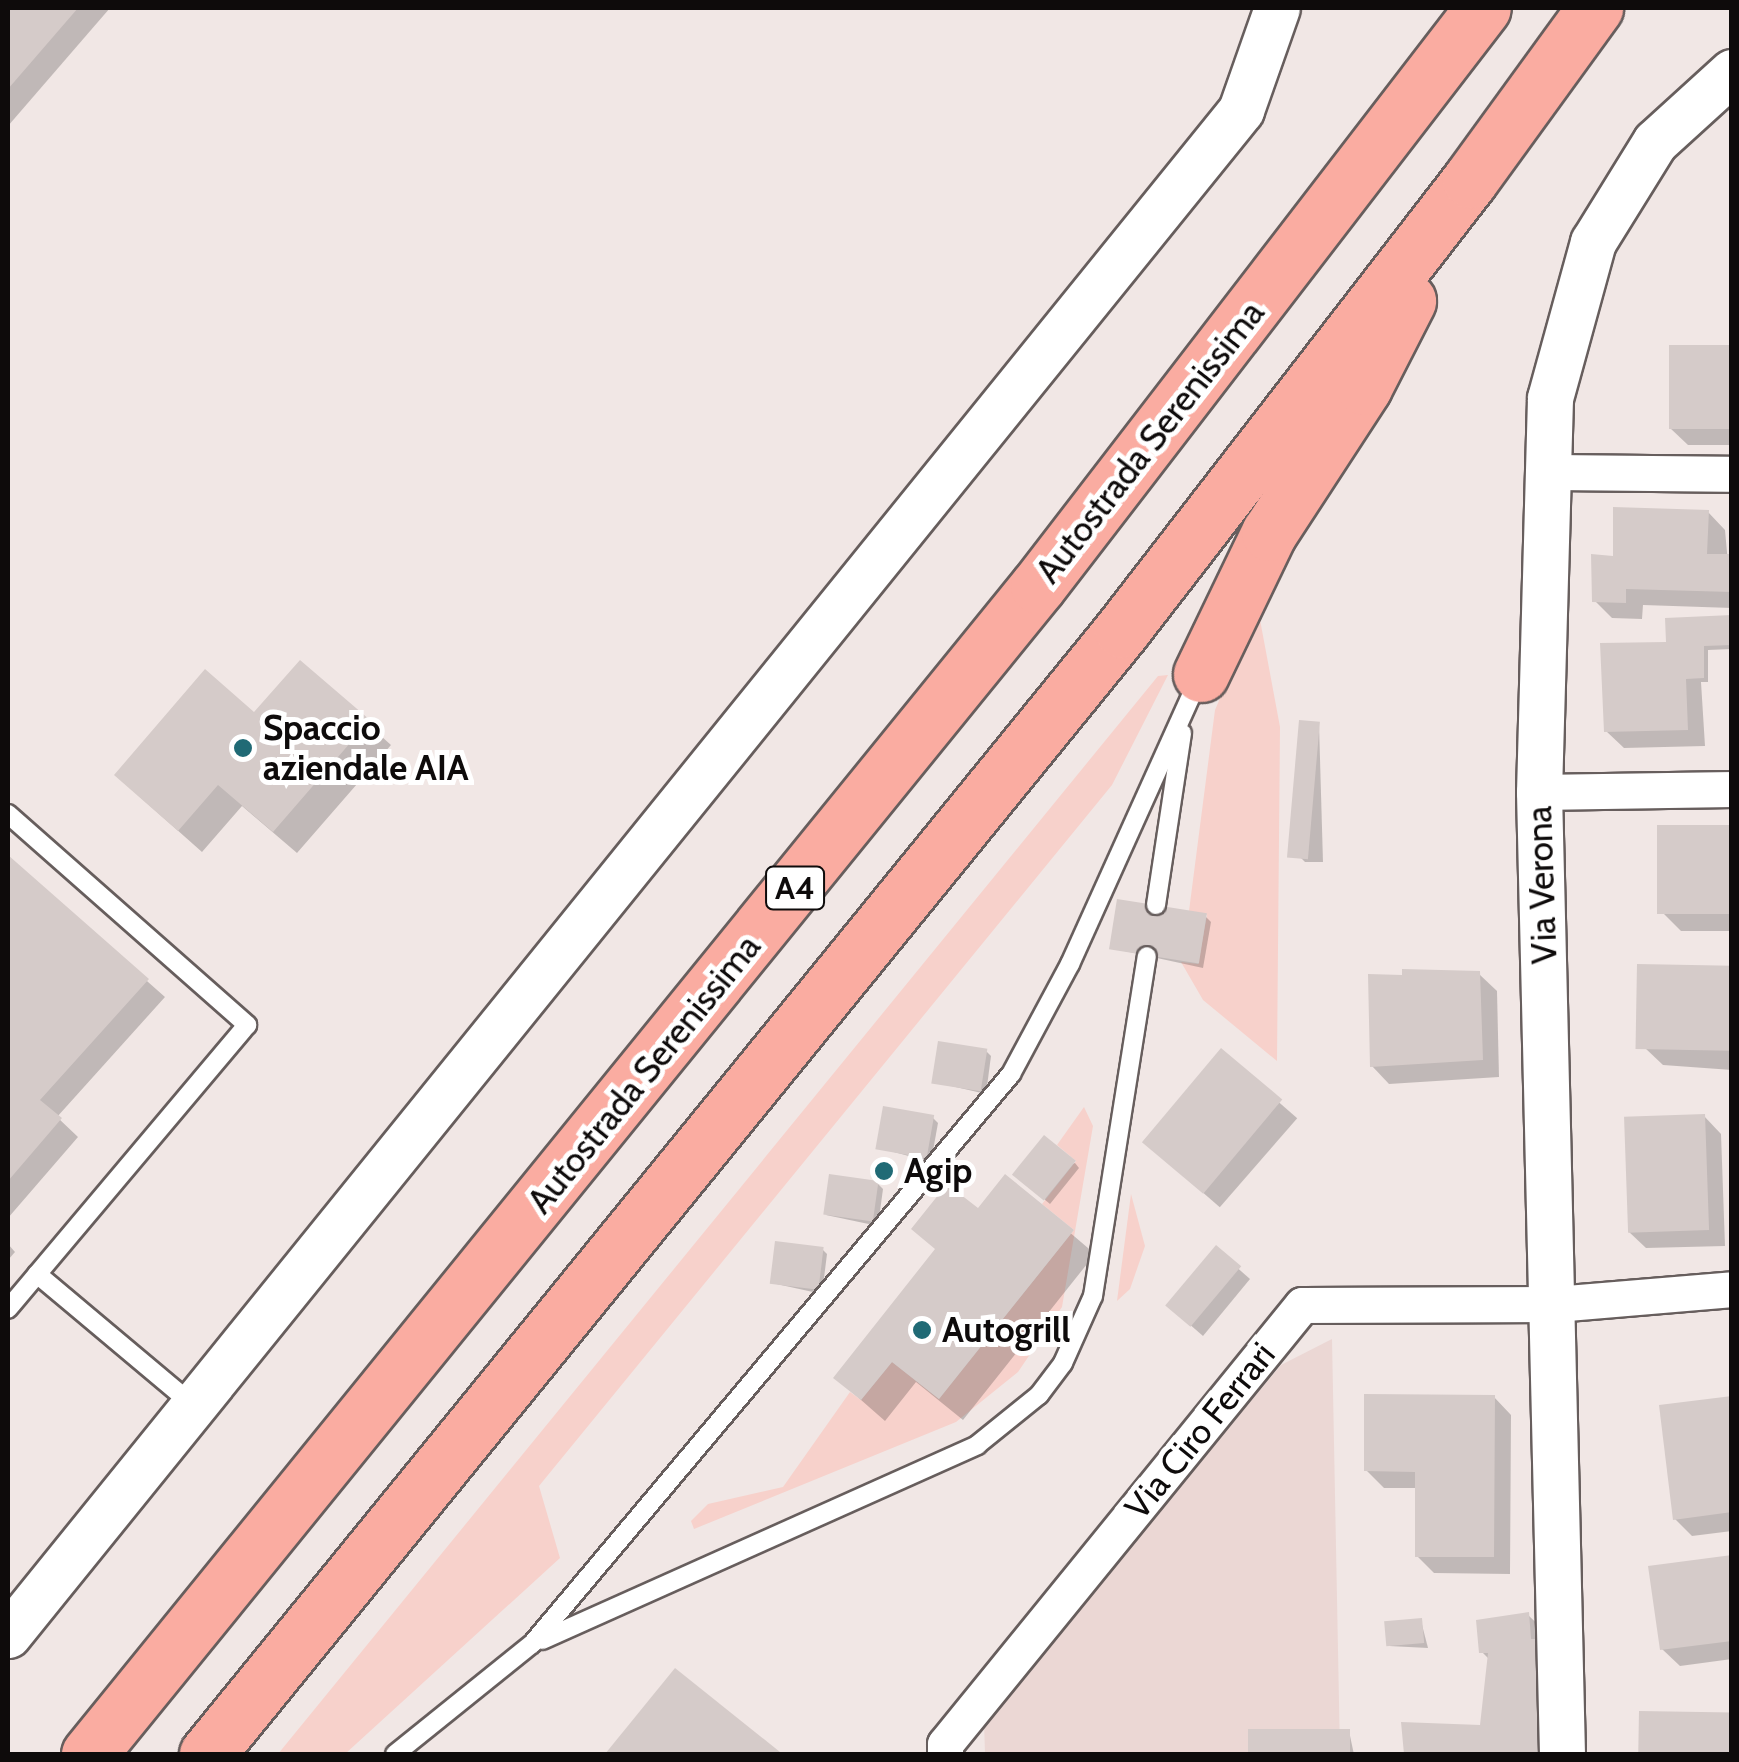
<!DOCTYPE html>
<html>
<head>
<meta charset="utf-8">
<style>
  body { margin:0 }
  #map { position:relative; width:1739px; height:1762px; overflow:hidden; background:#f1e7e5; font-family:Cabin,sans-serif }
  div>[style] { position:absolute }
  .built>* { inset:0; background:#ebd7d4 }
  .green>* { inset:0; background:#f7d1cb }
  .shadow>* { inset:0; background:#0003; transform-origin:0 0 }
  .building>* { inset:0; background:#d5cbc9; transform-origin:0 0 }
  .roads { filter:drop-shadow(2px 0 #675e5d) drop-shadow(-2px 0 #675e5d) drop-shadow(0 2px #675e5d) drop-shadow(0 -2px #675e5d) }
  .service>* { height:18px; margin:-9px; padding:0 9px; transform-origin:9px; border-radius:9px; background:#fff }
  .minor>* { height:35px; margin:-17.5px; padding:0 17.5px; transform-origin:17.5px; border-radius:17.5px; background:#fff }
  .tertiary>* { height:45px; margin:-22.5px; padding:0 22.5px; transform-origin:22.5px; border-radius:22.5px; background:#fff }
  .motorway>* { height:55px; margin:-27.5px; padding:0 27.5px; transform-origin:27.5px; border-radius:27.5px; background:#faaca1 }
  .dots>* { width:28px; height:28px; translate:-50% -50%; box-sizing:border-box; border:5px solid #fff; border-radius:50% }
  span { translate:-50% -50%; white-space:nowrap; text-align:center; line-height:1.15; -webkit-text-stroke:10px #fff; paint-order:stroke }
  .shield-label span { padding:2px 8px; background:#fff; border:2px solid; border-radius:8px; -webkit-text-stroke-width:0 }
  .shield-label { font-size:32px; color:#0e0b0b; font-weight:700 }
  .street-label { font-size:35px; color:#0e0b0b }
  .poi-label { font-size:35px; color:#0e0b0b; font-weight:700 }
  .left { translate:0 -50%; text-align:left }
  .frame { position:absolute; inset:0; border:10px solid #0e0b0b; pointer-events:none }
</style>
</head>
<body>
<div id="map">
  <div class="built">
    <i style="clip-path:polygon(1332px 1339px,1340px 1754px,985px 1754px,984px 1722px,1281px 1365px)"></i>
  </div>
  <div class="green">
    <i style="clip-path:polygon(1258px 609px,1280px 727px,1277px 1061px,1203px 1000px,1181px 962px,1198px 964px,1207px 915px,1189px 911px,1215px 710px)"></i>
    <i style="clip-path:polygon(1168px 675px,1112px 785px,539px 1486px,560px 1558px,345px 1754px,278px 1754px,1158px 676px)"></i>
    <i style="clip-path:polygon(1084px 1107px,1093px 1126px,1062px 1307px,1018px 1372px,956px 1422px,694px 1529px,691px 1521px,708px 1504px,783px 1487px,850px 1392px,861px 1400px,892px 1362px,939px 1399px,1074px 1230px,1042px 1204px,1076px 1161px,1057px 1145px)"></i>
    <i style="clip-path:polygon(1131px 1194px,1145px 1246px,1130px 1289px,1117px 1301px)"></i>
  </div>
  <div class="shadow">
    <i style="clip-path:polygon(8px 8px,110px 8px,8px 126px)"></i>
    <i style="clip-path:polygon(1732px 348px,1732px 445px,1688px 445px,1670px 428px)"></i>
    <i style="clip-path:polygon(1708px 512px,1725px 530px,1732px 608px,1643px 605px,1642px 619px,1612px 618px,1594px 600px,1615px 559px)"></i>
    <i style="clip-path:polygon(1732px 618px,1732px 649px,1708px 650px,1708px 682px,1701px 682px,1705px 746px,1624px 748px,1606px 731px,1668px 644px)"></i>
    <i style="clip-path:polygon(300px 663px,391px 745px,297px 853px,242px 806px,202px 852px,140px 797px,254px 716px)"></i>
    <i style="clip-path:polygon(1730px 664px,1732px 664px,1732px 735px,1731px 735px)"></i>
    <i style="clip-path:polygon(1319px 724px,1323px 862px,1305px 862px,1300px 857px)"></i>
    <i style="clip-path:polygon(1732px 828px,1732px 931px,1681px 931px,1664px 914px)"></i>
    <i style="clip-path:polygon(8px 858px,165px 997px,57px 1117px,78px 1137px,8px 1218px)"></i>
    <i style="clip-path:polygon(1206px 917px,1211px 922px,1203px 968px,1111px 948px)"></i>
    <i style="clip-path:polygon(1732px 967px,1732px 1070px,1663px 1065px,1645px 1048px)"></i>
    <i style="clip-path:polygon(1479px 974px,1497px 991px,1499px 1077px,1389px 1084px,1372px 1066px)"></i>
    <i style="clip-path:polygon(986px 1051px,991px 1056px,986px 1094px,934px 1082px)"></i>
    <i style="left:1221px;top:1052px;width:101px;height:118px;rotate:41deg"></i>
    <i style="clip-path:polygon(1704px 1116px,1721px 1134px,1725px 1246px,1646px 1248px,1628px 1231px)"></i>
    <i style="clip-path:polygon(933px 1118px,938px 1123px,931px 1162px,879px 1148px)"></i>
    <i style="clip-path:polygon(1075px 1163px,1079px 1168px,1050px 1204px,1020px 1179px)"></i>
    <i style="clip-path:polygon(1006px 1178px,1095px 1254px,963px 1420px,916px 1382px,885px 1421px,836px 1378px)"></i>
    <i style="clip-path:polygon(878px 1184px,883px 1189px,878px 1226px,826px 1215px)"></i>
    <i style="clip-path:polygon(8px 1244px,15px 1252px,8px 1260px)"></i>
    <i style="clip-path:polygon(822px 1249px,827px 1254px,822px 1294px,772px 1283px)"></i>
    <i style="clip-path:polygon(1216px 1249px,1250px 1279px,1203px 1336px,1180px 1316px)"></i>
    <i style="clip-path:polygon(1494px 1397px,1511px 1415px,1510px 1574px,1434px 1573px,1417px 1556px,1418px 1488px,1384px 1488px,1366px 1470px)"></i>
    <i style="clip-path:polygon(1732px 1398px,1732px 1531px,1692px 1536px,1675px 1519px)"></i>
    <i style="clip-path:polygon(1732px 1558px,1732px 1659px,1680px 1666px,1662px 1649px)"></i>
    <i style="clip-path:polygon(1528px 1615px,1546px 1632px,1556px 1754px,1406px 1754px,1404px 1724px,1482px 1728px,1489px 1659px,1482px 1652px)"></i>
    <i style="clip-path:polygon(1421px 1621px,1428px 1648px,1389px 1646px)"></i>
    <i style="clip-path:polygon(676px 1672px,779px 1754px,608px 1754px)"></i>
    <i style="left:1349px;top:1731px;width:24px;height:98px;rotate:78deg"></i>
  </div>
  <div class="building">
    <i style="clip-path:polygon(8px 8px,78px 8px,8px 89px)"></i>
    <i style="left:1732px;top:345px;width:84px;height:63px;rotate:90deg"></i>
    <i style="clip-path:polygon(1613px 507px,1709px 510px,1707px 554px,1732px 554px,1732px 592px,1626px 589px,1626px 603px,1592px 602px,1591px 554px,1613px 556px)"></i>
    <i style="clip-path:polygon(1732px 615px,1732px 645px,1704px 646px,1704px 678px,1686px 679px,1688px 730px,1604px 732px,1600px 643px,1666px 642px,1665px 618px)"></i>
    <i style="clip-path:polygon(300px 660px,370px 720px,273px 832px,218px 785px,178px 831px,114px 775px,205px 669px,254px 712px)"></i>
    <i style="left:1299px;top:720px;width:21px;height:138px;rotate:5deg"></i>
    <i style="left:1732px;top:825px;width:89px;height:75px;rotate:90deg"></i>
    <i style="clip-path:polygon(8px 855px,149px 979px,40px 1100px,62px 1118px,8px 1181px)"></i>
    <i style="left:1117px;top:899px;width:91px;height:51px;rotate:9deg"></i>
    <i style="left:1637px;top:964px;width:95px;height:85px;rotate:1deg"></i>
    <i style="clip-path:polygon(1402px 969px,1480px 971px,1483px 1060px,1370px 1067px,1368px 974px,1402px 975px)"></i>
    <i style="left:938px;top:1041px;width:50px;height:43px;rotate:9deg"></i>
    <i style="left:1221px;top:1048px;width:80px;height:123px;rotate:40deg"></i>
    <i style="left:883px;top:1106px;width:52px;height:44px;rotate:10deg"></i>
    <i style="left:1705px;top:1114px;width:116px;height:81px;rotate:88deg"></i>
    <i style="left:1044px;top:1135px;width:41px;height:51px;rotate:39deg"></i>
    <i style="left:829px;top:1174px;width:50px;height:41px;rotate:8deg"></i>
    <i style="clip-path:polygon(1005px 1174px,1074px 1230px,939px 1399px,892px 1362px,861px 1400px,833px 1378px,935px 1249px,911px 1229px,947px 1184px,978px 1208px)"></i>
    <i style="left:775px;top:1241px;width:49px;height:43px;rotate:7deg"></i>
    <i style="left:1216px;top:1245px;width:33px;height:79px;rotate:40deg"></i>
    <i style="clip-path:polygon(1364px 1394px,1495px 1395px,1494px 1557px,1415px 1557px,1415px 1472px,1364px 1471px)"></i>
    <i style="clip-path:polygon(1732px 1396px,1732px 1512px,1673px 1520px,1659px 1405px)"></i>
    <i style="clip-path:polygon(1732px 1555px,1732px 1641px,1660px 1650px,1648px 1566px)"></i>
    <i style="clip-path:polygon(1529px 1612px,1531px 1639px,1537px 1639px,1538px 1754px,1404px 1754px,1401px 1722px,1480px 1725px,1488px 1653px,1479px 1653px,1476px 1620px)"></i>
    <i style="left:1422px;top:1618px;width:25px;height:38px;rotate:85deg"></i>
    <i style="clip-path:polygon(675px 1668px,780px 1752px,778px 1754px,605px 1754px)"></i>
    <i style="left:1639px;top:1711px;width:93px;height:43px;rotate:1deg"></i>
    <i style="left:1350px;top:1729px;width:25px;height:102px;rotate:90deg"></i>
  </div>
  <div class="roads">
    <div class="service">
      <i style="left:8px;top:814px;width:319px;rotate:41.4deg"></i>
      <i style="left:247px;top:1025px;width:371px;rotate:130.1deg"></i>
      <i style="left:1156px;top:905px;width:174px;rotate:-81.4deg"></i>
      <i style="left:37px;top:1274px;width:204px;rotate:40deg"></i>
      <i style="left:542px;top:1640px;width:477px;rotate:-24.1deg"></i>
      <i style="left:977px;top:1445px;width:80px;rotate:-38.9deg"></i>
      <i style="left:1039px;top:1395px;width:40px;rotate:-53deg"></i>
      <i style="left:1063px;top:1363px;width:73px;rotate:-65.9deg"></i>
      <i style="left:1093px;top:1296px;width:344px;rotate:-81deg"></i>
      <i style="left:395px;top:1754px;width:176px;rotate:-38.8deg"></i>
      <i style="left:532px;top:1644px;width:745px;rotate:-49.96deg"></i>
      <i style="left:1011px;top:1074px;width:125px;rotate:-61.8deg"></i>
      <i style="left:1070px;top:964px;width:314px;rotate:-65.7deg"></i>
    </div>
    <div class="minor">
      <i style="left:1547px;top:472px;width:185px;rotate:0.6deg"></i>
      <i style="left:1539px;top:792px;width:193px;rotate:-0.9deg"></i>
      <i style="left:945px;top:1754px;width:10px;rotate:-90deg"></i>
      <i style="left:945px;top:1744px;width:566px;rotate:-50.88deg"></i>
      <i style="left:1302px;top:1305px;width:253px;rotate:-0.2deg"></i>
      <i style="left:1555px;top:1304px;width:178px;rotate:-4.8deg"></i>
    </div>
    <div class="tertiary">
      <i style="left:8px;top:1635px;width:1961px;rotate:-51.04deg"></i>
      <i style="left:1241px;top:110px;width:108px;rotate:-70.6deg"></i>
      <i style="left:1562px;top:1754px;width:962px;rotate:-91.37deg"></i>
      <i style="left:1539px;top:792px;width:394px;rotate:-88.4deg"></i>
      <i style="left:1550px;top:398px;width:162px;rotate:-74.6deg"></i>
      <i style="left:1593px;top:242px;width:118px;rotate:-58.2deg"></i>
      <i style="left:1655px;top:142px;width:104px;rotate:-42.3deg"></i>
    </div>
    <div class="motorway">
      <i style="left:1201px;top:674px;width:157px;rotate:-64.3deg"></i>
      <i style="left:1269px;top:533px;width:174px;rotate:-56.9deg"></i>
      <i style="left:1364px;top:387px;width:97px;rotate:-62.9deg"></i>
      <i style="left:89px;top:1754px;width:1505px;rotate:-50.91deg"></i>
      <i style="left:1038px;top:586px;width:729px;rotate:-52.41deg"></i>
      <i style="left:207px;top:1754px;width:1449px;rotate:-50.85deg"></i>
      <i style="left:1122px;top:630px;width:569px;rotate:-52.28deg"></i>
      <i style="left:1470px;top:180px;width:213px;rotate:-54deg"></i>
    </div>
  </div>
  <div class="dots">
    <i style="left:243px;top:748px;background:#206a75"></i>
    <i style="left:884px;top:1171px;background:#206a75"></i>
    <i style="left:922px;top:1330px;background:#206a75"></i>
  </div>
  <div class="shield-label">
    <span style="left:795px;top:888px">A4</span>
  </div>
  <div class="street-label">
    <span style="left:1150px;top:442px;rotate:-52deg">Autostrada Serenissima</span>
    <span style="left:1542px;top:885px;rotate:-92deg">Via Verona</span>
    <span style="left:644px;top:1074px;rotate:-51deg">Autostrada Serenissima</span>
    <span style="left:1200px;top:1431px;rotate:-51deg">Via Ciro Ferrari</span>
  </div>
  <div class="poi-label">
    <span class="left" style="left:263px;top:748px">Spaccio<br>aziendale AIA</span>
    <span class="left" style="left:904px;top:1171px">Agip</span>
    <span class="left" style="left:942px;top:1330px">Autogrill</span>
  </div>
  <div class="frame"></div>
</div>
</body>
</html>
